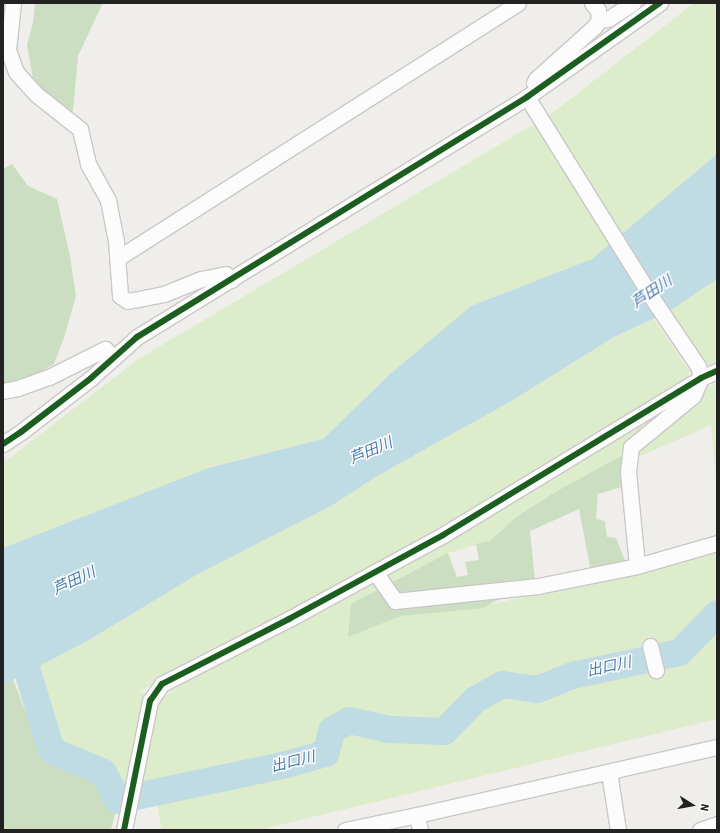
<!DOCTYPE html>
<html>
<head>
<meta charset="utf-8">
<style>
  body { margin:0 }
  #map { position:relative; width:720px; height:833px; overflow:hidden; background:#f0eeeb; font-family:"Roboto Condensed","Noto Sans JP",sans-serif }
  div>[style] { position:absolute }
  .grass>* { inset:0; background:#ddeccb }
  .forest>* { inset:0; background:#cbdec1 }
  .water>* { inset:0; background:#bfdbe3 }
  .river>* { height:27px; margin:-13.5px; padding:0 13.5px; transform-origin:13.5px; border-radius:13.5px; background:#bfdbe3 }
  .roads { filter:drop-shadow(1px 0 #c9c8c7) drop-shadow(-1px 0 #c9c8c7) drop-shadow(0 1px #c9c8c7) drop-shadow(0 -1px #c9c8c7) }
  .street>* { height:15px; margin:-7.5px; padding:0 7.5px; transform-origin:7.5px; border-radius:7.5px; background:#fdfcfc }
  .cycleway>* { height:6px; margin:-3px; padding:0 3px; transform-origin:3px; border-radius:3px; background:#1b5e20 }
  span { translate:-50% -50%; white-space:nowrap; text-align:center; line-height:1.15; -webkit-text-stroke:3px #fff; paint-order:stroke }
  .water-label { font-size:15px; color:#4a7aab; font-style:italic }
  .frame { position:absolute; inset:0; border:4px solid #222; pointer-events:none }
  .north { position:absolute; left:672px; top:785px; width:40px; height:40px; -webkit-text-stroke:3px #fff; paint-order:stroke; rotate:101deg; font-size:11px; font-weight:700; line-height:16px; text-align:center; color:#222 }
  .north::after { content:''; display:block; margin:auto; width:14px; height:18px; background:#222; clip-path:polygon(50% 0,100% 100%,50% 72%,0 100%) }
</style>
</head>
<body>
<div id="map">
  <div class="grass">
    <i style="clip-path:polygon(694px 3px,717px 3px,717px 154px,592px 259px,471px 306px,389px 375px,323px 439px,208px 468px,3px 548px,3px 463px,140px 358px,551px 114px)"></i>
    <i style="clip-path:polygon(717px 279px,717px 362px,703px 367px,668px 312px)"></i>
    <i style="clip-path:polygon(654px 319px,690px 371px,687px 380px,477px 509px,140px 691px,159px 702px,191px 673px,327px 606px,434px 549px,679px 400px,622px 449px,621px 456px,555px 492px,515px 518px,490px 541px,448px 553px,424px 567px,348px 637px,401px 616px,488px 605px,717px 552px,717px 719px,259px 830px,162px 830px,152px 782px,120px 790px,111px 767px,56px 745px,26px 672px,89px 640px,198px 574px,331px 506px,379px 475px,513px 400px,614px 337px)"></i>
    <i style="clip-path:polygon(717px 383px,717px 488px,711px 425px,632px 460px,638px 448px,702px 390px)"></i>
  </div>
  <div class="forest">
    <i style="clip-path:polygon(35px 3px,103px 3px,78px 56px,73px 112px,34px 85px,27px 45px,33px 23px)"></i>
    <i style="clip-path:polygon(12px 164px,28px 186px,57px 199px,70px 256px,76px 296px,64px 338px,54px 364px,26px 380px,3px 384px,3px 169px)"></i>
    <i style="clip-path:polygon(621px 456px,622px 487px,598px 494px,596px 519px,605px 521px,607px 537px,616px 538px,626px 563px,590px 567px,579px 509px,530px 531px,535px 580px,483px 608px,401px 616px,348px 637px,351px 604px,448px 553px,457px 577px,468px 575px,465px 562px,479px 560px,476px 544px,490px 541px,515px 518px,555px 492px)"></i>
    <i style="clip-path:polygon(13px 679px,44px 760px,95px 776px,116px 808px,111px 830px,3px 830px,3px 685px)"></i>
  </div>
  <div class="water">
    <i style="clip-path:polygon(717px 154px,717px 279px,668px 312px,614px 337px,513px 400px,379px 475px,331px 506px,198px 574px,89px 640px,3px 685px,3px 548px,208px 468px,323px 439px,389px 375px,471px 306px,592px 259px)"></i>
  </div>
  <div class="river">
    <i style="left:3px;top:615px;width:7px;rotate:-34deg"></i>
    <i style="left:9px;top:611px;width:145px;rotate:73.2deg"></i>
    <i style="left:51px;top:750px;width:56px;rotate:22.9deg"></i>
    <i style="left:103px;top:772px;width:31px;rotate:63deg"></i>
    <i style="left:117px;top:800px;width:173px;rotate:-12deg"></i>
    <i style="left:286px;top:764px;width:41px;rotate:-15.8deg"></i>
    <i style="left:325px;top:753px;width:25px;rotate:-74deg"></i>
    <i style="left:332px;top:729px;width:19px;rotate:-28deg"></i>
    <i style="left:349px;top:720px;width:41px;rotate:12.7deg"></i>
    <i style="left:389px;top:729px;width:55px;rotate:2.1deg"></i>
    <i style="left:444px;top:731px;width:45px;rotate:-45.9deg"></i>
    <i style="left:475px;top:699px;width:31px;rotate:-29deg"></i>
    <i style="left:502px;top:684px;width:35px;rotate:8deg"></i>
    <i style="left:537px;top:689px;width:38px;rotate:-22deg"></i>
    <i style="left:572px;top:675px;width:109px;rotate:-12.1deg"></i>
    <i style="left:679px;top:652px;width:54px;rotate:-45.7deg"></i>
  </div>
  <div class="roads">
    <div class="street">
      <i style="left:13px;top:3px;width:47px;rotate:96.1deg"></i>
      <i style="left:8px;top:50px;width:23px;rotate:70deg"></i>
      <i style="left:16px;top:72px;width:31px;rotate:48deg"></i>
      <i style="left:37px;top:95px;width:55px;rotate:38.3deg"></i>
      <i style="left:80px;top:129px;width:36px;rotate:77deg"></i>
      <i style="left:88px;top:164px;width:41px;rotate:60.9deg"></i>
      <i style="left:108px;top:200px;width:42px;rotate:79deg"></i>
      <i style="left:116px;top:241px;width:55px;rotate:85.8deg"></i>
      <i style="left:120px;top:296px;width:9px;rotate:32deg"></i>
      <i style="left:128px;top:301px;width:37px;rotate:-11deg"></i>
      <i style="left:164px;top:294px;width:40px;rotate:-22deg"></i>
      <i style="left:201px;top:279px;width:25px;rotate:-11deg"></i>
      <i style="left:226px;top:274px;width:8px;rotate:45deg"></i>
      <i style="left:599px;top:20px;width:9px;rotate:-6deg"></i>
      <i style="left:608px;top:19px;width:30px;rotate:-33deg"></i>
      <i style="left:534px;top:83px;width:4px;rotate:-63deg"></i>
      <i style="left:536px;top:79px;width:78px;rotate:-41.9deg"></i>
      <i style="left:594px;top:27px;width:9px;rotate:-54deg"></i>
      <i style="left:599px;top:20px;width:10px;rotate:-96deg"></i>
      <i style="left:598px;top:10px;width:9px;rotate:-131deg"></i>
      <i style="left:527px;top:97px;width:244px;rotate:58.1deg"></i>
      <i style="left:656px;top:304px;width:75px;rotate:55.9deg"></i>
      <i style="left:698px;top:366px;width:12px;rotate:76deg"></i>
      <i style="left:701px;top:378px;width:20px;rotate:114deg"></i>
      <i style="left:693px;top:396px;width:80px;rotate:140.6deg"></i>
      <i style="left:631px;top:447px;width:25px;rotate:97deg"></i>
      <i style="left:628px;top:472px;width:94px;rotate:84.5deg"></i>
      <i style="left:118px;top:258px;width:474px;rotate:-32.5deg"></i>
      <i style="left:3px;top:391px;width:15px;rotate:-11deg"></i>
      <i style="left:18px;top:388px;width:33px;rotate:-20deg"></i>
      <i style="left:49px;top:377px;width:63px;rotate:-26.6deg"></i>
      <i style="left:105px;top:349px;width:12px;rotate:42deg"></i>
      <i style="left:3px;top:444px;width:22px;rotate:-34deg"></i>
      <i style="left:21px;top:432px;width:88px;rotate:-37.6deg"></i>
      <i style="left:91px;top:378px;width:62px;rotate:-41.7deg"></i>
      <i style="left:137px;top:337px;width:458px;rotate:-31.6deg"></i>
      <i style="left:527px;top:97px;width:163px;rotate:-35.3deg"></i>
      <i style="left:375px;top:572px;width:35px;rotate:55deg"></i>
      <i style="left:395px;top:601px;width:144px;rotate:-6deg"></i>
      <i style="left:538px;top:586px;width:101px;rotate:-11.4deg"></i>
      <i style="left:637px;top:566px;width:83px;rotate:-16deg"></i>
      <i style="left:650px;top:646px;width:25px;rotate:76deg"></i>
      <i style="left:609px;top:772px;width:59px;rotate:81.2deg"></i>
      <i style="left:417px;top:815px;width:307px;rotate:-12.8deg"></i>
      <i style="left:124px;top:830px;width:132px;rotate:-78.6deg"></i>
      <i style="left:150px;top:701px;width:21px;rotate:-55deg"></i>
      <i style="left:162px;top:684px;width:143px;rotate:-27.1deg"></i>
      <i style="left:289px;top:619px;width:175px;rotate:-28.6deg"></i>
      <i style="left:443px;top:535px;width:302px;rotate:-31.3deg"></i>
      <i style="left:701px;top:378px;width:17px;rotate:-24deg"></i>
      <i style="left:345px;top:830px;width:74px;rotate:-11.8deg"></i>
      <i style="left:417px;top:815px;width:15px;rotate:79deg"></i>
      <i style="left:700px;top:830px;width:18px;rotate:-19deg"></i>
    </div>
  </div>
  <div class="cycleway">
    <i style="left:3px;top:444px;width:22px;rotate:-34deg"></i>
    <i style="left:21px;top:432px;width:88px;rotate:-37.6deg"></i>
    <i style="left:91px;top:378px;width:62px;rotate:-41.7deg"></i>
    <i style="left:137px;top:337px;width:458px;rotate:-31.6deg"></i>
    <i style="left:527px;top:97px;width:163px;rotate:-35.3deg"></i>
    <i style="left:124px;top:830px;width:132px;rotate:-78.6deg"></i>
    <i style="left:150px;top:701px;width:21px;rotate:-55deg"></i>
    <i style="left:162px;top:684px;width:143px;rotate:-27.1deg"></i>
    <i style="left:289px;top:619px;width:175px;rotate:-28.6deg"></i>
    <i style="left:443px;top:535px;width:302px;rotate:-31.3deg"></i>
    <i style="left:701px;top:378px;width:17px;rotate:-24deg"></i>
  </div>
  <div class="water-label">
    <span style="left:652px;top:292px;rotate:-34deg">芦田川</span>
    <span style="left:371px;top:451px;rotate:-23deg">芦田川</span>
    <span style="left:74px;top:581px;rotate:-25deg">芦田川</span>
    <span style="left:609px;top:667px;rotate:-12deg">出口川</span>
    <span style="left:293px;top:762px;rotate:-14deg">出口川</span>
  </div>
  <div class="frame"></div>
  <div class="north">N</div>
</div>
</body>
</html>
